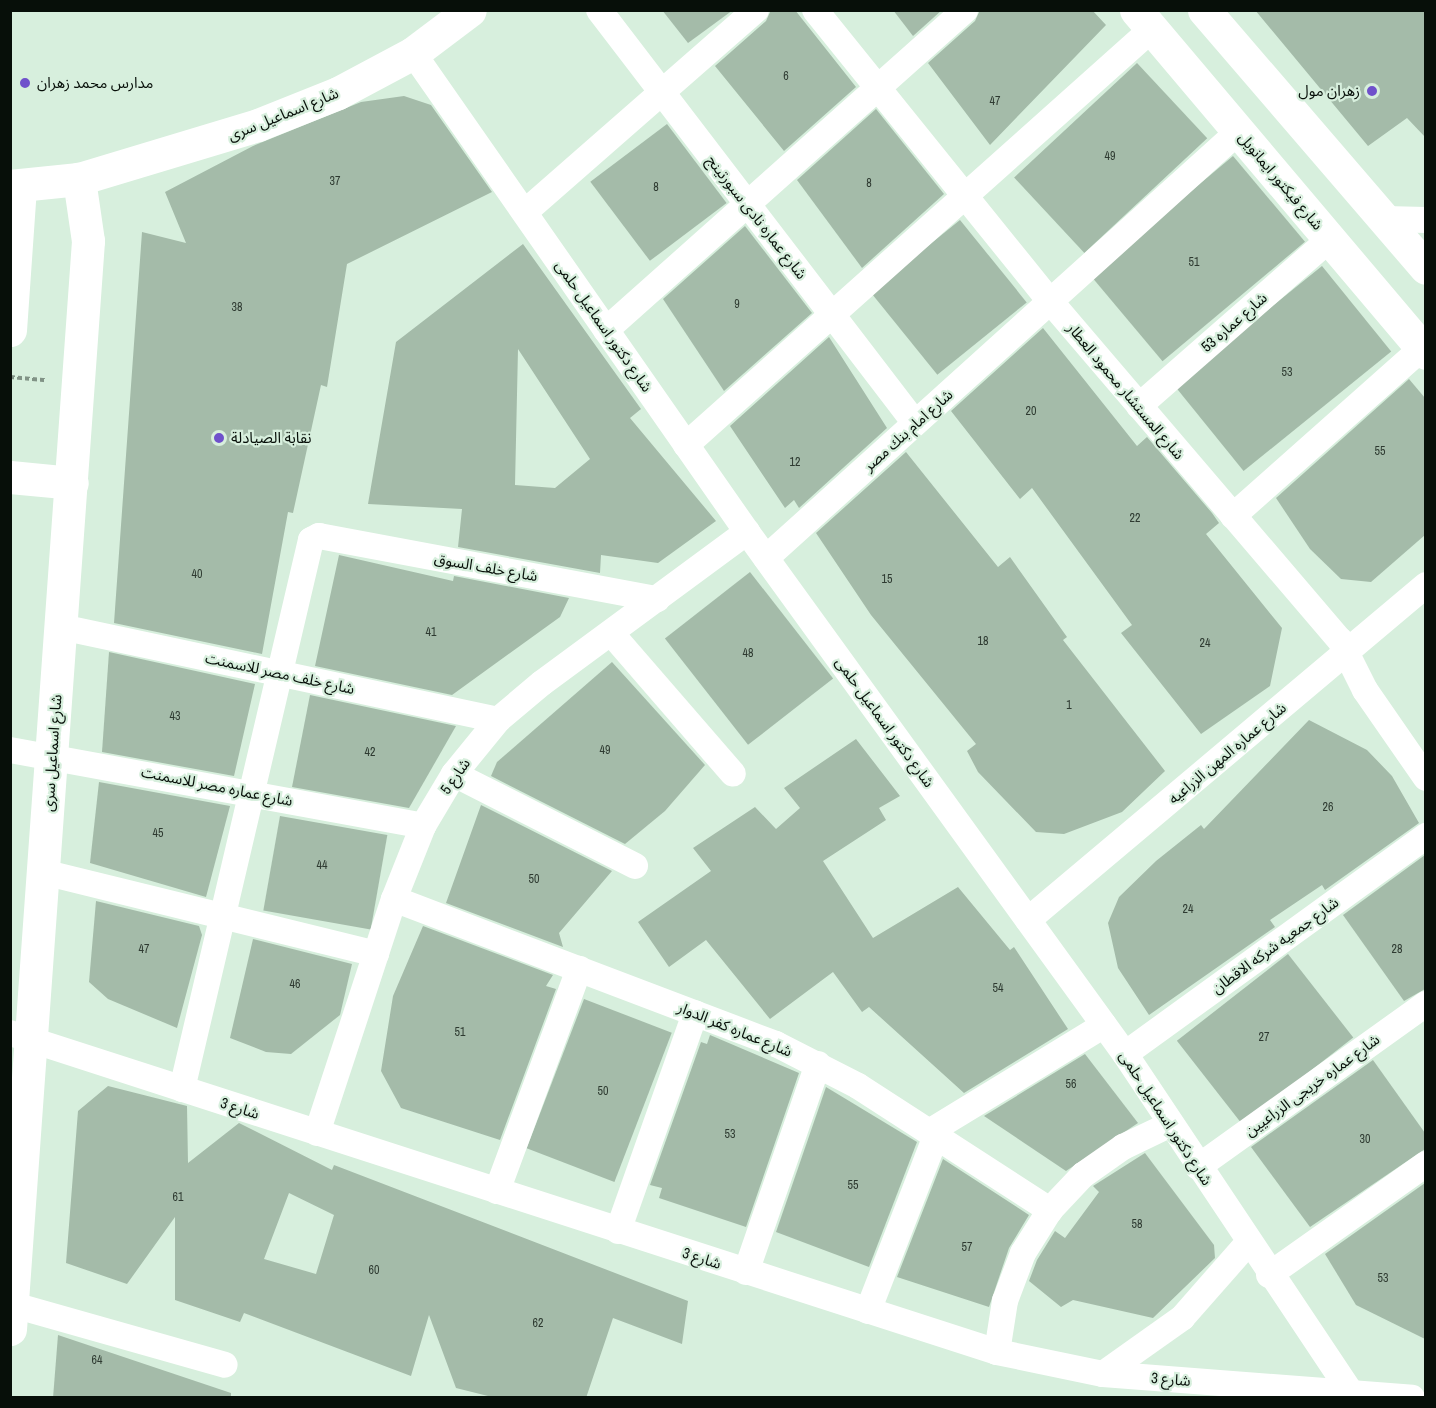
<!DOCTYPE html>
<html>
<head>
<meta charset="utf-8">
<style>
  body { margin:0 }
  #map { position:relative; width:1436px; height:1408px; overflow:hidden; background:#d7efdd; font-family:"Archivo Narrow","Noto Sans Arabic",sans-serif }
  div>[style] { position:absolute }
  .building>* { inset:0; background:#a4bba9; transform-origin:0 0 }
  .path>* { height:4px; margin-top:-2px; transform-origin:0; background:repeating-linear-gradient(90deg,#819386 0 4.5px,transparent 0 7.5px) }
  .minor>* { height:26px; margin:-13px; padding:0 13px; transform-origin:13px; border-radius:13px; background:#fff }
  .tertiary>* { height:33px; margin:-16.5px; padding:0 16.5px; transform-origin:16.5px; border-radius:16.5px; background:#fff }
  .secondary>* { height:33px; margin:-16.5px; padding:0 16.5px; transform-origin:16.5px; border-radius:16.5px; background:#fff }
  .dots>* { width:16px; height:16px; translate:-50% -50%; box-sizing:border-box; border:3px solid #d7efdd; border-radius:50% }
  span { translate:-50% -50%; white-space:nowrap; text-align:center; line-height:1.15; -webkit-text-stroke:4.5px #d7efdd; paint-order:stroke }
  .number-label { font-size:12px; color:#2e3a31 }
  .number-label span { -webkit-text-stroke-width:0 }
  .poi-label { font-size:15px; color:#070f09 }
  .left { translate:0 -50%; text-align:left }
  .right { translate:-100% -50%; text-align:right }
  .street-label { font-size:15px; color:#070f09 }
  .frame { position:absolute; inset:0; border:12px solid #070f09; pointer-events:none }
</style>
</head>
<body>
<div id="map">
  <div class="building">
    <i style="clip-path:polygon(662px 10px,733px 10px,688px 43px)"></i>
    <i style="clip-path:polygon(771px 10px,795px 10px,856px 87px,784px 151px,715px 66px,766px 21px)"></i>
    <i style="clip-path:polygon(893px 10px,942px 10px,913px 36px)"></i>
    <i style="clip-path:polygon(980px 10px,1092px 10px,1106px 25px,990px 145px,928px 63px,975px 21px)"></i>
    <i style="clip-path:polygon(1255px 10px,1425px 10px,1425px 137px,1407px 118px,1368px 146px)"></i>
    <i style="left:1137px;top:63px;width:103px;height:168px;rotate:47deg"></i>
    <i style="clip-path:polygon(404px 96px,431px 105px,492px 192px,347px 264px,327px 387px,321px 385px,293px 513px,288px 512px,262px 654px,114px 623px,142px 232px,186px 243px,165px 192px,253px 146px,361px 102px)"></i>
    <i style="clip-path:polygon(876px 109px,944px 194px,862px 268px,797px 180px)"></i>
    <i style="left:667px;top:124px;width:99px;height:96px;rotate:53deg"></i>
    <i style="left:1233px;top:156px;width:112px;height:186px;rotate:50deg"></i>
    <i style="left:960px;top:220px;width:106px;height:115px;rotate:51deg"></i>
    <i style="clip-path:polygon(745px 226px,812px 313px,724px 391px,663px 299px)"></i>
    <i style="clip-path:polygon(evenodd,523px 244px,641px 409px,630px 418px,716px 521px,658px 563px,601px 555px,600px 573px,458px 547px,462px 509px,368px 504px,396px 342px,523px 244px,518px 349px,590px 459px,555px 488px,515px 485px,518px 349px)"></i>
    <i style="left:1322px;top:266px;width:110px;height:190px;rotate:51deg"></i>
    <i style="clip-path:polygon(1043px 328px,1137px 446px,1147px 437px,1212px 513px,1219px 523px,1206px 534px,1282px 628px,1270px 686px,1201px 734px,1121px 633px,1132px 625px,1032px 488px,1020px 499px,951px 411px)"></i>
    <i style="clip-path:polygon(829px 337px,887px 428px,799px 508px,794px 500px,785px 508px,730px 426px)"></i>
    <i style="clip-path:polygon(1409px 379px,1425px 398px,1425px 535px,1371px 582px,1341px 579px,1310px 549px,1276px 498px)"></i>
    <i style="clip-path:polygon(906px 452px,998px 567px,1010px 557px,1067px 637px,1063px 640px,1165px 771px,1122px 812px,1064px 834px,1036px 832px,978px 772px,967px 751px,976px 744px,871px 615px,816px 533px)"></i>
    <i style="clip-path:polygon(339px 555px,453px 581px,454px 576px,569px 598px,560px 617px,452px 695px,315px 666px)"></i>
    <i style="left:750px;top:572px;width:135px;height:108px;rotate:52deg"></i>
    <i style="clip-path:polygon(109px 652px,255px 684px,234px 776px,102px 752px)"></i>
    <i style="clip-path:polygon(612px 662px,705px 765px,665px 811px,625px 844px,491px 776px,497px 762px)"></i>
    <i style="clip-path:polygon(310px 695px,456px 726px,409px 808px,292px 787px)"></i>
    <i style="clip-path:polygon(1309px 720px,1367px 750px,1392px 776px,1419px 823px,1325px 890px,1322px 885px,1270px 920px,1275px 927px,1149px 1015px,1118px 968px,1108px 923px,1119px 897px,1156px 861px,1201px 825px,1204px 829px)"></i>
    <i style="clip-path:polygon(856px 739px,900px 796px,879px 808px,886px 820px,823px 861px,873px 938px,958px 887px,1010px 950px,1014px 947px,1068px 1029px,964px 1093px,869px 1007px,862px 1012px,833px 972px,770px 1019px,706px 940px,669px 967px,638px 922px,711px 871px,693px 848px,755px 807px,776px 829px,800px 808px,784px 788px)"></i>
    <i style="clip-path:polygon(99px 782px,230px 806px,206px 897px,90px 863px)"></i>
    <i style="clip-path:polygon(481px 805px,612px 871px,559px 933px,563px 947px,446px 903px)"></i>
    <i style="left:280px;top:816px;width:109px;height:96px;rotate:10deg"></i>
    <i style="clip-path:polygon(1425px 855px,1425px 989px,1404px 1001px,1343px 915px)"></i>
    <i style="clip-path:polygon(96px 901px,199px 926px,202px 935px,177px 1028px,108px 999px,89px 982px)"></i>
    <i style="clip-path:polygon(423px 926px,553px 975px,546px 986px,556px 989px,500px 1140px,401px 1108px,381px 1071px,393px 996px)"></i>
    <i style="clip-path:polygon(253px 939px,352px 964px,340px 1015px,291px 1054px,266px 1052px,230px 1038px)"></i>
    <i style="left:1288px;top:954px;width:106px;height:141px;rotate:52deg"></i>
    <i style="left:584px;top:999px;width:94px;height:160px;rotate:21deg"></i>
    <i style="clip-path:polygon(710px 1035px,799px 1073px,746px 1227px,659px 1198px,662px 1188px,650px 1185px,701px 1042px,707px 1044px)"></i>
    <i style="clip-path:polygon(1085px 1054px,1138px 1123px,1066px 1171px,984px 1116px)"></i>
    <i style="clip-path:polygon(1373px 1060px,1425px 1133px,1425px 1149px,1310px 1227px,1251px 1147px)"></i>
    <i style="clip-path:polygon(evenodd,108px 1086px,187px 1106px,188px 1163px,239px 1123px,332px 1170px,334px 1165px,688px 1301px,682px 1344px,613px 1318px,586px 1398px,496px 1398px,456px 1388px,429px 1315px,411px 1376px,244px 1313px,240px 1322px,175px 1300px,175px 1217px,127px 1284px,66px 1263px,78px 1111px,108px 1086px,289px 1193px,334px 1215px,316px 1274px,264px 1259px,289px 1193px)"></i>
    <i style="clip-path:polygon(826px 1087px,917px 1142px,869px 1267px,776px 1232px)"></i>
    <i style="clip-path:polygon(1145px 1153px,1214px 1245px,1215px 1258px,1153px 1318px,1073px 1300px,1061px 1307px,1029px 1281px,1037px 1260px,1055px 1231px,1065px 1238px,1099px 1192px,1093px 1186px)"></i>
    <i style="clip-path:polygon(943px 1159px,1029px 1215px,1009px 1248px,989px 1307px,897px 1277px)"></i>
    <i style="clip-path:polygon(1425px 1183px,1425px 1339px,1356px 1305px,1325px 1254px)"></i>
    <i style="clip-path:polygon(58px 1335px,231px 1393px,231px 1398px,53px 1398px)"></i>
  </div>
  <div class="path">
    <i style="left:10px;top:377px;width:36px;rotate:5deg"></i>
  </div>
  <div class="minor">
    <i style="left:599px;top:10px;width:520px;rotate:52.58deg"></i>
    <i style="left:815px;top:10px;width:374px;rotate:51.1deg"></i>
    <i style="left:1050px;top:301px;width:446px;rotate:49.5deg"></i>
    <i style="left:1340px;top:640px;width:56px;rotate:63.4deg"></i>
    <i style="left:1365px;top:690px;width:107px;rotate:55.3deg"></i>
    <i style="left:413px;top:53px;width:584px;rotate:55.11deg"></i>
    <i style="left:747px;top:532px;width:644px;rotate:54.09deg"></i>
    <i style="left:1125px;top:1054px;width:409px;rotate:56.3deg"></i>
    <i style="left:525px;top:212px;width:307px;rotate:-41.2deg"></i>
    <i style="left:1385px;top:219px;width:41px;rotate:1.4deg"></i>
    <i style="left:606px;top:330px;width:481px;rotate:-41.7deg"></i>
    <i style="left:1139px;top:406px;width:254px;rotate:-41.2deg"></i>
    <i style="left:686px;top:445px;width:625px;rotate:-41.76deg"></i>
    <i style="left:1233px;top:516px;width:253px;rotate:-41.6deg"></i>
    <i style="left:766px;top:558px;width:637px;rotate:-42.07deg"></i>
    <i style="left:61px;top:627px;width:447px;rotate:12deg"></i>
    <i style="left:611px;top:633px;width:186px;rotate:49.1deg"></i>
    <i style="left:10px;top:750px;width:420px;rotate:10.4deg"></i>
    <i style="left:454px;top:774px;width:203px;rotate:26.9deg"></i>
    <i style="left:43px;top:872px;width:343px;rotate:13.8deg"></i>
    <i style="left:394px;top:899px;width:409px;rotate:20.8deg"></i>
    <i style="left:776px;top:1044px;width:92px;rotate:27.1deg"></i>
    <i style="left:858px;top:1086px;width:229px;rotate:32.9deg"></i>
    <i style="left:1028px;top:920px;width:520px;rotate:-40.09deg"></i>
    <i style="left:10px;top:1033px;width:1037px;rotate:17.91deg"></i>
    <i style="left:997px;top:1352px;width:108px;rotate:11.7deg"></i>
    <i style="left:1103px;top:1374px;width:310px;rotate:4.4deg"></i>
    <i style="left:1125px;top:1054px;width:372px;rotate:-35.9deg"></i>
    <i style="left:182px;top:1089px;width:564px;rotate:-76.78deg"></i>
    <i style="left:311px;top:540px;width:9px;rotate:-27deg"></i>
    <i style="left:319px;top:536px;width:344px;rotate:10.6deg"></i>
    <i style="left:929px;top:1132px;width:205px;rotate:-31.4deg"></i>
    <i style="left:317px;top:1133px;width:246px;rotate:-71.8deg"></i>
    <i style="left:394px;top:899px;width:79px;rotate:-68.3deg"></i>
    <i style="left:423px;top:826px;width:61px;rotate:-59.2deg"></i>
    <i style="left:454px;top:774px;width:70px;rotate:-50.8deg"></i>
    <i style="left:498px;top:720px;width:57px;rotate:-40.1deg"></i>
    <i style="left:542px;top:683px;width:255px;rotate:-36.4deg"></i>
    <i style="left:1198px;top:1167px;width:280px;rotate:-35.6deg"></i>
    <i style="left:497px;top:1191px;width:237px;rotate:-69.7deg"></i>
    <i style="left:618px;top:1231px;width:231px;rotate:-70.5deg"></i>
    <i style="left:746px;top:1272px;width:220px;rotate:-70.9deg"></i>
    <i style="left:1269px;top:1275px;width:192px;rotate:-35.3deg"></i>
    <i style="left:10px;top:1304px;width:223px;rotate:15.8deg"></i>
    <i style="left:868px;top:1311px;width:188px;rotate:-68.8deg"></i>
    <i style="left:997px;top:1352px;width:52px;rotate:-81.1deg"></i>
    <i style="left:1005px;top:1301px;width:51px;rotate:-69.4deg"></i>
    <i style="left:1023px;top:1253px;width:51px;rotate:-57.9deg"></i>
    <i style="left:1050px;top:1210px;width:48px;rotate:-46.7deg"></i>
    <i style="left:1083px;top:1175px;width:49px;rotate:-35deg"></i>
    <i style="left:1123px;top:1147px;width:53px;rotate:-25.6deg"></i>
    <i style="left:1103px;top:1374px;width:97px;rotate:-35.3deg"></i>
    <i style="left:1182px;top:1318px;width:100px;rotate:-48.7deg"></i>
  </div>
  <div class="tertiary">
    <i style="left:10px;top:186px;width:69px;rotate:-5.8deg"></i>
    <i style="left:79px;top:179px;width:187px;rotate:-16.8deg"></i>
    <i style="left:258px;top:125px;width:86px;rotate:-21.8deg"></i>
    <i style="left:338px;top:93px;width:85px;rotate:-28.1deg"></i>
    <i style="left:413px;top:53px;width:71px;rotate:-37deg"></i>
    <i style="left:10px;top:330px;width:144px;rotate:-86deg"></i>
    <i style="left:10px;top:477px;width:62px;rotate:5.5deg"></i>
    <i style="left:10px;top:1329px;width:1091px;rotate:-85.9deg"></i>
    <i style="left:88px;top:241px;width:63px;rotate:-98.3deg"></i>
  </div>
  <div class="secondary">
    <i style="left:1136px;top:10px;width:449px;rotate:49.8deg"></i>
    <i style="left:1204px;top:10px;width:340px;rotate:49.3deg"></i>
  </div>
  <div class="dots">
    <i style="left:25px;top:83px;background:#6f51cb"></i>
    <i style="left:1372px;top:91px;background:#6f51cb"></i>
    <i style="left:219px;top:438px;background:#6f51cb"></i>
  </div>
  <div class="number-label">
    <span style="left:786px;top:77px">6</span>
    <span style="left:995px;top:102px">47</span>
    <span style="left:1110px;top:157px">49</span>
    <span style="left:335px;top:182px">37</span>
    <span style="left:869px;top:184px">8</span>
    <span style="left:656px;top:188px">8</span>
    <span style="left:1194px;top:263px">51</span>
    <span style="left:737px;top:305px">9</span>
    <span style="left:237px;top:308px">38</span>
    <span style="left:1287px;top:373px">53</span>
    <span style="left:1031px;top:412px">20</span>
    <span style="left:1380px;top:452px">55</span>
    <span style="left:795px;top:463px">12</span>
    <span style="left:1135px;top:519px">22</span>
    <span style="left:197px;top:575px">40</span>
    <span style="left:887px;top:580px">15</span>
    <span style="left:431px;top:633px">41</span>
    <span style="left:983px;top:642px">18</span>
    <span style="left:1205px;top:644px">24</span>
    <span style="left:748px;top:654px">48</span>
    <span style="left:1069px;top:706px">1</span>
    <span style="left:175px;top:717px">43</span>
    <span style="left:605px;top:751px">49</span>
    <span style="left:370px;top:753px">42</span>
    <span style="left:1328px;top:808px">26</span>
    <span style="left:158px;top:834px">45</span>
    <span style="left:322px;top:866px">44</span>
    <span style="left:534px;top:880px">50</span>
    <span style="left:1188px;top:910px">24</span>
    <span style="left:144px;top:950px">47</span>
    <span style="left:1397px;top:950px">28</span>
    <span style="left:295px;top:985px">46</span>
    <span style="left:998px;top:989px">54</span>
    <span style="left:460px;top:1033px">51</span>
    <span style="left:1264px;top:1038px">27</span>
    <span style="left:1071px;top:1085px">56</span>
    <span style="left:603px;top:1092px">50</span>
    <span style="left:730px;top:1135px">53</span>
    <span style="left:1365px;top:1140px">30</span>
    <span style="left:853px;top:1186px">55</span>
    <span style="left:178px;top:1198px">61</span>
    <span style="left:1137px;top:1225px">58</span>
    <span style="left:967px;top:1248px">57</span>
    <span style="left:374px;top:1271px">60</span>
    <span style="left:1383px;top:1279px">53</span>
    <span style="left:538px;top:1324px">62</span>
    <span style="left:97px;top:1361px">64</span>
  </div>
  <div class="poi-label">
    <span class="left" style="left:37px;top:83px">مدارس محمد زهران</span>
    <span class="right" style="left:1360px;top:91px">زهران مول</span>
    <span class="left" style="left:231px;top:438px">نقابة الصيادلة</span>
  </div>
  <div class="street-label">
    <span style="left:283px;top:114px;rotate:-22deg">شارع اسماعيل سرى</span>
    <span style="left:1281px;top:181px;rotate:50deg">شارع فيكتور ايمانويل</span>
    <span style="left:757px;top:217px;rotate:52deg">شارع عماره نادى سبورتينج</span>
    <span style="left:1234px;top:322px;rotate:-41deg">شارع عماره 53</span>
    <span style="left:604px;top:326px;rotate:55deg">شارع دكتور اسماعيل حلمى</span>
    <span style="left:1126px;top:391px;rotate:50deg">شارع المستشار محمود العطار</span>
    <span style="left:908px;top:430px;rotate:-42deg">شارع امام بنك مصر</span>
    <span style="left:486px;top:567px;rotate:10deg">شارع خلف السوق</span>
    <span style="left:280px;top:673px;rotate:12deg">شارع خلف مصر للاسمنت</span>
    <span style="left:885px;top:722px;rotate:54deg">شارع دكتور اسماعيل حلمى</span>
    <span style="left:52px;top:753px;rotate:-86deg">شارع اسماعيل سرى</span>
    <span style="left:1227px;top:753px;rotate:-40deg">شارع عماره المهن الزراعيه</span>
    <span style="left:455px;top:776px;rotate:-55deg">شارع 5</span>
    <span style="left:217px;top:786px;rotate:11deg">شارع عماره مصر للاسمنت</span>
    <span style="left:1275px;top:945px;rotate:-36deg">شارع جمعيه شركه الاقطان</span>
    <span style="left:735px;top:1029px;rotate:22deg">شارع عماره كفر الدوار</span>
    <span style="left:1312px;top:1085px;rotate:-36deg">شارع عماره خريجى الزراعيين</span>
    <span style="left:240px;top:1108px;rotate:18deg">شارع 3</span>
    <span style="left:1166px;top:1118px;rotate:57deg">شارع دكتور اسماعيل حلمى</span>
    <span style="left:702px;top:1258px;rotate:18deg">شارع 3</span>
    <span style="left:1171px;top:1379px;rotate:5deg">شارع 3</span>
  </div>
  <div class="frame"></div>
</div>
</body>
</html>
